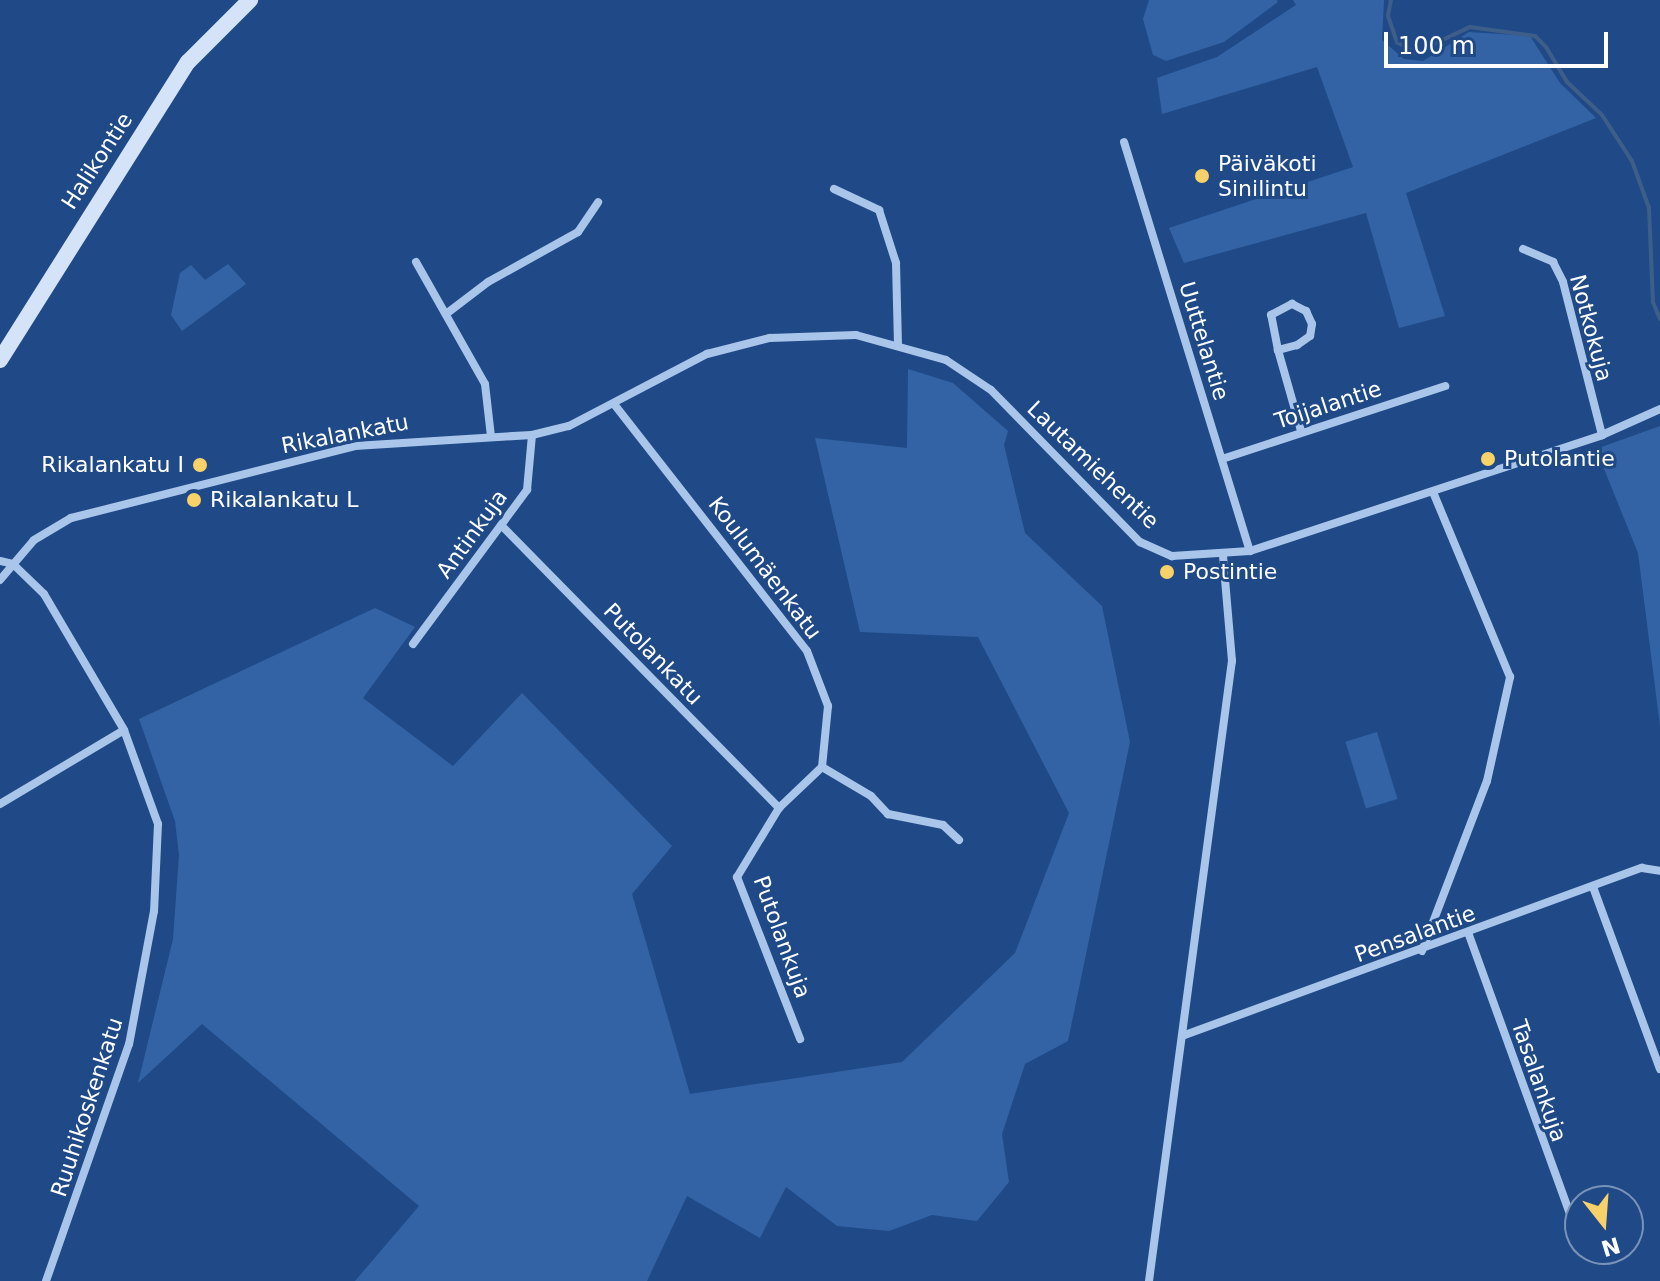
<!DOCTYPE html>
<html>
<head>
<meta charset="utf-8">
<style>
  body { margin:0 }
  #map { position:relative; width:1660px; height:1281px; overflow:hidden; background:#1f4a87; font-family:"DejaVu Sans",sans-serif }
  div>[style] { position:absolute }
  .green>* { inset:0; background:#3363a4; transform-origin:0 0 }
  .stream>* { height:4px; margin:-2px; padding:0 2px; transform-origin:2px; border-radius:2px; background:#3e5e8a }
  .minor>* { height:8px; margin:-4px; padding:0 4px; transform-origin:4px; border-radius:4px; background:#a9c5ea }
  .secondary>* { height:16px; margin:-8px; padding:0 8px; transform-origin:8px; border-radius:8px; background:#d4e3f8 }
  .dots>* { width:22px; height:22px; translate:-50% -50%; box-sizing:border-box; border:4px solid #1f4a87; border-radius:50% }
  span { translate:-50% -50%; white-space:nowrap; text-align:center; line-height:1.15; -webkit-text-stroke:6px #1f4a87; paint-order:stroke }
  .street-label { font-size:22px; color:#fff }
  .poi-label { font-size:22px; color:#fff }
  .left { translate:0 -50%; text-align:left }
  .right { translate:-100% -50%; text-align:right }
  .north { position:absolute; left:1564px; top:1185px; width:80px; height:80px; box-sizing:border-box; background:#1f4a87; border:2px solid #7992b7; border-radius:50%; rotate:163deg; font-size:22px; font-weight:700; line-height:32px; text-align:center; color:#fff }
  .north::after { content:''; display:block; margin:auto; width:28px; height:36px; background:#f8d269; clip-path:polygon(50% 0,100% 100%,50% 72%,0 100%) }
  .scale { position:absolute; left:1384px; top:32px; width:224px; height:36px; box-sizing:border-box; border:4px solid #fff; border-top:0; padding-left:10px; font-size:24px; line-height:28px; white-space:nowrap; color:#fff; -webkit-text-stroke:6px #1f4a87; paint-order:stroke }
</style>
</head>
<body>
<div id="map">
  <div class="green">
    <i style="clip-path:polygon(1149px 0,1277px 0,1278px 2px,1224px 42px,1166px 61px,1153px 55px,1143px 19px)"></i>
    <i style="clip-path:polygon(1293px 0,1384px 0,1382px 40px,1404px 59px,1423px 61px,1469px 32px,1530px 36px,1560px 83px,1596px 118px,1406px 193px,1445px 316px,1399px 328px,1366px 213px,1184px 263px,1169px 228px,1353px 167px,1317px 67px,1162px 114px,1157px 78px,1217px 57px,1296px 5px)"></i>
    <i style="clip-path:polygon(228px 264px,246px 284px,182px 331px,171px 315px,180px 273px,191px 265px,205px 280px)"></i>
    <i style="clip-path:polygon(908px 369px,953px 383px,1008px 431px,1004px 445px,1025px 533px,1102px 606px,1130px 742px,1068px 1041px,1025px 1064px,1002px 1134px,1009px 1182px,977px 1221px,932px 1215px,889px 1231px,837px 1226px,786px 1187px,760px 1238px,687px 1196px,647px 1281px,355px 1281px,419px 1206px,202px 1024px,138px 1083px,173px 939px,179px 855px,175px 821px,139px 719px,375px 608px,415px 627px,363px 698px,453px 766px,522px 693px,672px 846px,632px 894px,690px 1094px,902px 1062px,1015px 953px,1069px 813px,978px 637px,860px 632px,815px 438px,907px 448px)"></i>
    <i style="clip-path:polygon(1660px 426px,1660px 726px,1638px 553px,1596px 449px)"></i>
    <i style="left:1377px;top:732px;width:70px;height:33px;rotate:73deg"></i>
  </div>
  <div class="stream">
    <i style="left:1391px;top:0;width:16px;rotate:101deg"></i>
    <i style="left:1388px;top:16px;width:28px;rotate:71deg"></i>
    <i style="left:1397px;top:42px;width:21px;rotate:31deg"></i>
    <i style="left:1415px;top:53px;width:61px;rotate:-25.3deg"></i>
    <i style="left:1470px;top:27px;width:66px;rotate:7.9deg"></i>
    <i style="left:1535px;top:36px;width:16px;rotate:45deg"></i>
    <i style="left:1546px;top:47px;width:41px;rotate:59deg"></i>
    <i style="left:1567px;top:82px;width:48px;rotate:43.3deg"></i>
    <i style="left:1602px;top:115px;width:55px;rotate:56.9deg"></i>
    <i style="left:1632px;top:161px;width:50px;rotate:70.1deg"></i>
    <i style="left:1649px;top:208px;width:94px;rotate:87.6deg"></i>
    <i style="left:1653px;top:302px;width:18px;rotate:68deg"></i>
  </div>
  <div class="minor">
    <i style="left:1124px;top:142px;width:428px;rotate:72.9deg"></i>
    <i style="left:834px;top:189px;width:50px;rotate:25deg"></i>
    <i style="left:879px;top:210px;width:56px;rotate:72.2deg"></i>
    <i style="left:896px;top:263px;width:81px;rotate:88.6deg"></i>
    <i style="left:1523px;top:249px;width:33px;rotate:23deg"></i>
    <i style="left:1553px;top:262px;width:22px;rotate:63deg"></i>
    <i style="left:1563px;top:282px;width:158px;rotate:75.7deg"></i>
    <i style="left:416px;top:262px;width:140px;rotate:60.5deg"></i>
    <i style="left:485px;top:384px;width:53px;rotate:83.5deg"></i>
    <i style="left:446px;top:314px;width:53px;rotate:-37.3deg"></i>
    <i style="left:488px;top:282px;width:103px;rotate:-29.1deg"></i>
    <i style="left:578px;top:232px;width:36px;rotate:-56deg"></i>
    <i style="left:1278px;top:350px;width:36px;rotate:-101deg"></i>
    <i style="left:1271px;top:315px;width:24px;rotate:-28deg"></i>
    <i style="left:1292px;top:304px;width:16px;rotate:27deg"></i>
    <i style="left:1306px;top:311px;width:14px;rotate:65deg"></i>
    <i style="left:1312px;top:324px;width:12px;rotate:99deg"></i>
    <i style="left:1310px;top:336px;width:16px;rotate:145deg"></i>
    <i style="left:1297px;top:345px;width:20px;rotate:165deg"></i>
    <i style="left:1278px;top:350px;width:84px;rotate:74.1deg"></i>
    <i style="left:614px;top:404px;width:313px;rotate:52deg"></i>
    <i style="left:807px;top:651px;width:59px;rotate:69.1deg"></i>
    <i style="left:828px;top:706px;width:61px;rotate:95.6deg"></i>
    <i style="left:822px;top:767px;width:59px;rotate:136.4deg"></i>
    <i style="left:779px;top:808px;width:81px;rotate:121.3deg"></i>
    <i style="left:737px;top:877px;width:174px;rotate:68.7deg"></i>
    <i style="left:1222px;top:459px;width:235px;rotate:-18.1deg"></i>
    <i style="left:501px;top:525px;width:397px;rotate:45.5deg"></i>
    <i style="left:0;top:561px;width:13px;rotate:13deg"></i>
    <i style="left:13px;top:564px;width:43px;rotate:44.1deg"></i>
    <i style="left:44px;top:594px;width:158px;rotate:59.5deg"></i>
    <i style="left:124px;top:730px;width:100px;rotate:70.1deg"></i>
    <i style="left:158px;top:824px;width:87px;rotate:92.6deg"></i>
    <i style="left:154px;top:911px;width:135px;rotate:100.6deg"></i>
    <i style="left:129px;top:1044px;width:251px;rotate:109.3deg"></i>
    <i style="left:0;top:580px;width:52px;rotate:-49.6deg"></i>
    <i style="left:34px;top:540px;width:43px;rotate:-30.7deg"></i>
    <i style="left:71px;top:518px;width:293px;rotate:-14.2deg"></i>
    <i style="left:355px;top:446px;width:177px;rotate:-3.6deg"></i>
    <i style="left:532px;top:435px;width:38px;rotate:-14deg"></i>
    <i style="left:569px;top:426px;width:156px;rotate:-27.6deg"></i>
    <i style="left:707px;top:354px;width:65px;rotate:-14.3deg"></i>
    <i style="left:770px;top:338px;width:86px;rotate:-2deg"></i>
    <i style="left:856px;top:335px;width:93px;rotate:15.5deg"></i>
    <i style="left:946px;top:360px;width:54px;rotate:33.7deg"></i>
    <i style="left:991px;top:390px;width:213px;rotate:45.6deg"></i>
    <i style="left:1140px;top:542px;width:35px;rotate:24deg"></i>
    <i style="left:1172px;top:556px;width:78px;rotate:-3.7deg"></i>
    <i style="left:1250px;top:551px;width:371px;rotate:-18.2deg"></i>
    <i style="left:1602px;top:435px;width:64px;rotate:-24.1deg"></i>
    <i style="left:413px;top:644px;width:192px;rotate:-53.5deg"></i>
    <i style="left:527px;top:490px;width:55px;rotate:-84.8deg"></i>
    <i style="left:822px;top:767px;width:57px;rotate:30.6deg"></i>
    <i style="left:871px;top:796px;width:25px;rotate:47deg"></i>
    <i style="left:888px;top:814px;width:56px;rotate:11.3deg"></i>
    <i style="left:943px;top:825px;width:22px;rotate:43deg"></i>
    <i style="left:0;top:804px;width:144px;rotate:-30.8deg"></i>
    <i style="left:1593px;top:887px;width:194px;rotate:69.8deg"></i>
    <i style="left:1469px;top:935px;width:323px;rotate:70.1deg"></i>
    <i style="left:1422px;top:951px;width:182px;rotate:-69.1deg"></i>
    <i style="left:1487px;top:781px;width:107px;rotate:-77.5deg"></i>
    <i style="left:1510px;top:677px;width:200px;rotate:-112.6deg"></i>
    <i style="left:1182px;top:1036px;width:490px;rotate:-20.1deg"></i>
    <i style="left:1642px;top:868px;width:18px;rotate:9deg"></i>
    <i style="left:1149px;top:1281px;width:626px;rotate:-82.38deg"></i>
    <i style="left:1232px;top:661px;width:105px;rotate:-94.9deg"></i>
  </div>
  <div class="secondary">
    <i style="left:0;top:360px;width:352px;rotate:-57.8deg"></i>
    <i style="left:188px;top:62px;width:88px;rotate:-45deg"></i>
  </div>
  <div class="dots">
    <i style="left:1202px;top:176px;background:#f8d269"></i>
    <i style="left:1488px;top:459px;background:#f8d269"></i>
    <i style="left:200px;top:465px;background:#f8d269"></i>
    <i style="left:194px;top:500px;background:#f8d269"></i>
    <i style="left:1167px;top:572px;background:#f8d269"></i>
  </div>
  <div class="street-label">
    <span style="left:97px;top:161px;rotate:-57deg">Halikontie</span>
    <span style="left:1591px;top:328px;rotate:75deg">Notkokuja</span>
    <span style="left:1204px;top:341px;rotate:73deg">Uuttelantie</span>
    <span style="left:1328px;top:405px;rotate:-18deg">Toijalantie</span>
    <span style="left:345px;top:434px;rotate:-11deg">Rikalankatu</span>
    <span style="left:1093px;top:465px;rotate:44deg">Lautamiehentie</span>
    <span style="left:472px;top:534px;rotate:-54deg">Antinkuja</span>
    <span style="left:765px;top:568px;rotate:53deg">Koulumäenkatu</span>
    <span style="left:653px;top:654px;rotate:46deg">Putolankatu</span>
    <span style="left:1415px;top:934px;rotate:-20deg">Pensalantie</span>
    <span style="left:782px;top:937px;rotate:70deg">Putolankuja</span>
    <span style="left:1539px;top:1081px;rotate:71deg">Tasalankuja</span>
    <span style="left:87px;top:1107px;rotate:-72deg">Ruuhikoskenkatu</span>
  </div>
  <div class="poi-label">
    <span class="left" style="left:1218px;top:176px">Päiväkoti<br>Sinilintu</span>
    <span class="left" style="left:1504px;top:459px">Putolantie</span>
    <span class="right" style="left:184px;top:465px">Rikalankatu I</span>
    <span class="left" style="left:210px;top:500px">Rikalankatu L</span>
    <span class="left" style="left:1183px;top:572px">Postintie</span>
  </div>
  <div class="north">N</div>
  <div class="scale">100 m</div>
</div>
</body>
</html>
